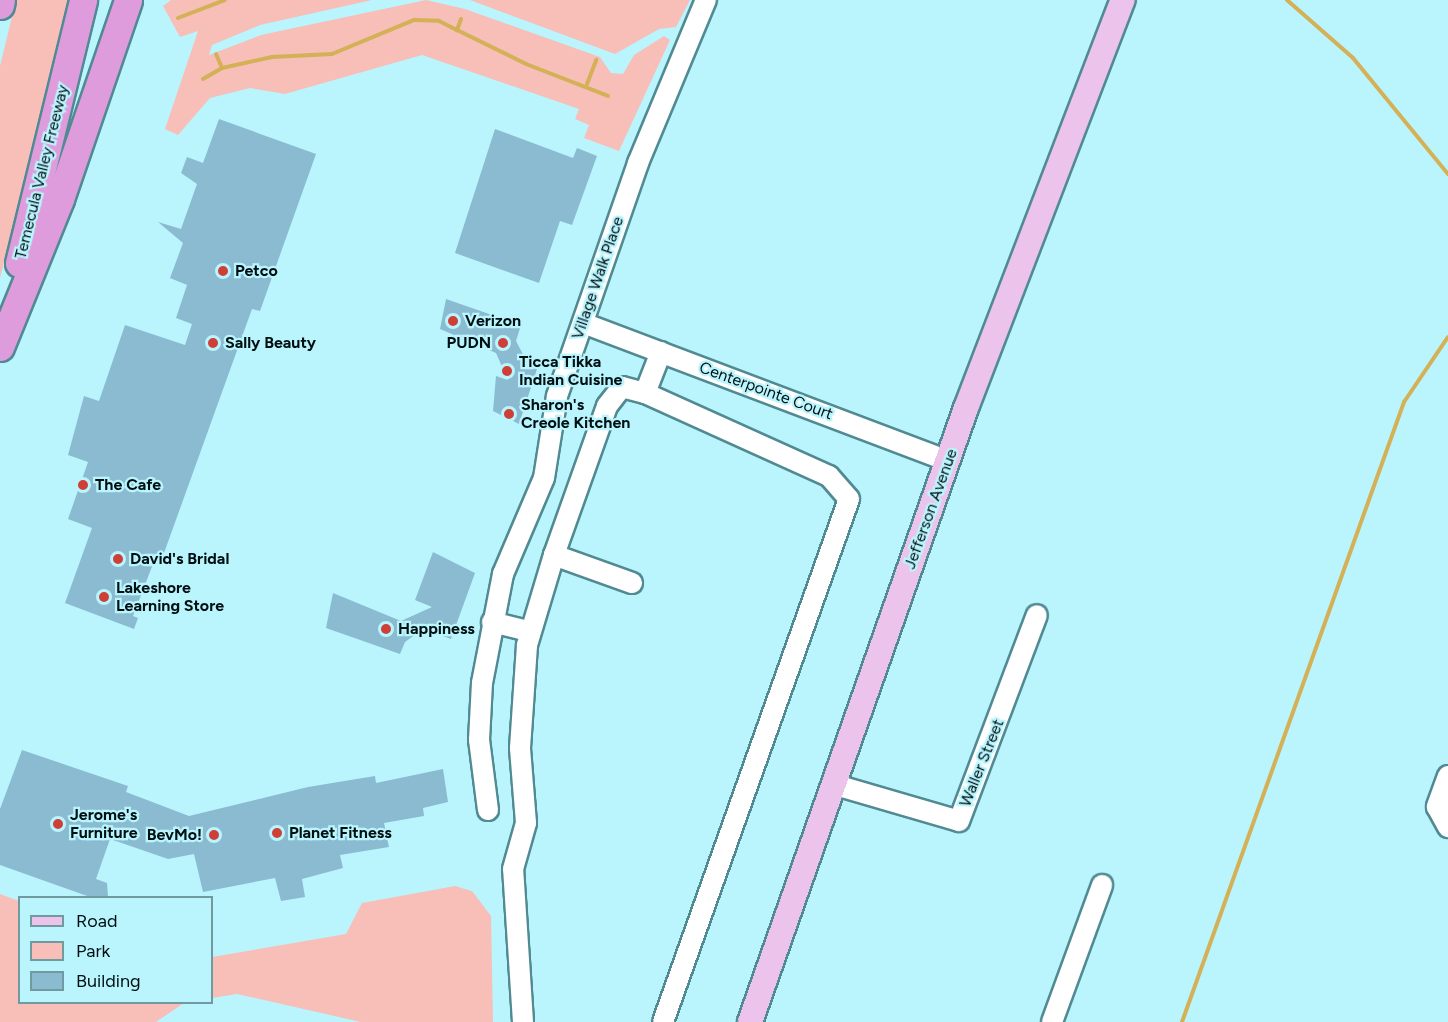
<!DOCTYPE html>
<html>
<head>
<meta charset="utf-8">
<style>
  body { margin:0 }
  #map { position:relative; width:1448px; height:1022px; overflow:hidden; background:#baf5fe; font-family:Figtree,sans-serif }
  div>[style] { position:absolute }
  .green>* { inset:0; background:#f7bfb8 }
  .stream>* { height:4px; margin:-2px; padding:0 2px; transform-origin:2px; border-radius:2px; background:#d4b056 }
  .building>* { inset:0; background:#8abbd1 }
  .roads { filter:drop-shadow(2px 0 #518a92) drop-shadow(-2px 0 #518a92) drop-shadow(0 2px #518a92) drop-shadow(0 -2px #518a92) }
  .minor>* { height:20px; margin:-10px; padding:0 10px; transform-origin:10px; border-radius:10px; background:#fff }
  .major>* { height:24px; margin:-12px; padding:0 12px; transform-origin:12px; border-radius:12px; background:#ecc4eb }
  .highway>* { height:27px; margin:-13.5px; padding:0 13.5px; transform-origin:13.5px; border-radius:13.5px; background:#df9cdd }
  .dots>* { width:16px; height:16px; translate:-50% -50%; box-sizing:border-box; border:3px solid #baf5fe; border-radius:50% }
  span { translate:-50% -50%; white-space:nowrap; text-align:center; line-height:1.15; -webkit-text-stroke:4.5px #baf5fe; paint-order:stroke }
  .street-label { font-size:16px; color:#000f12 }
  .poi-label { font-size:16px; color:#000f12; font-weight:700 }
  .left { translate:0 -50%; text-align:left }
  .right { translate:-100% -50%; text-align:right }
  .legend { position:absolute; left:18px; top:896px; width:195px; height:108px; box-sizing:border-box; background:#baf5fe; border:2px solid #7099a0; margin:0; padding:8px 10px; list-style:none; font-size:18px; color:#000f12 }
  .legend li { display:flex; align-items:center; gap:12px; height:30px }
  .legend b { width:30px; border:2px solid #7099a0 }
</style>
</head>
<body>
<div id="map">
  <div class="green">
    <i style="clip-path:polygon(16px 0,69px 0,0 278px,0 66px)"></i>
    <i style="clip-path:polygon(171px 0,372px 0,260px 25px,212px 45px,209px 55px,261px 35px,426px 0,465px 9px,600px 57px,611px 73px,623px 74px,634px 55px,664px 36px,670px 40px,619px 151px,584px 138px,589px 125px,575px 119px,579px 109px,422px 55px,285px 94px,250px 88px,210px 98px,178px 135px,165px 129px,198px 31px,180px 37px,163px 6px)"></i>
    <i style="clip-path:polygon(470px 0,690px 0,676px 27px,659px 29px,615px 54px)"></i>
    <i style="clip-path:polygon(455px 886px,472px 891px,491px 916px,493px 1022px,361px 1022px,237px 994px,212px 998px,212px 957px,346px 934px,362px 903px)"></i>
    <i style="clip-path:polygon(0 894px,19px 901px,20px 1002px,184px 1003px,156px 1022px,0 1022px)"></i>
  </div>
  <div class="stream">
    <i style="left:1287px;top:0;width:88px;rotate:41.3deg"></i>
    <i style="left:1353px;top:58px;width:150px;rotate:50.7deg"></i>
    <i style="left:178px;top:18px;width:50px;rotate:-21deg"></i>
    <i style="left:461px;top:19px;width:12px;rotate:110deg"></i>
    <i style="left:457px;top:30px;width:77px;rotate:26.2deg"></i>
    <i style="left:526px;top:64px;width:88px;rotate:21.3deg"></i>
    <i style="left:222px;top:68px;width:51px;rotate:-12.4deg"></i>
    <i style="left:272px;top:57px;width:60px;rotate:-2.9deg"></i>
    <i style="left:332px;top:54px;width:89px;rotate:-22.5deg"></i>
    <i style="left:414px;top:20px;width:25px;rotate:2deg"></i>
    <i style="left:439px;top:21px;width:20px;rotate:27deg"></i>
    <i style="left:203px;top:79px;width:22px;rotate:-30deg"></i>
    <i style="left:222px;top:68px;width:15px;rotate:-113deg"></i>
    <i style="left:587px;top:84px;width:26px;rotate:-69deg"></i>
    <i style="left:1182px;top:1022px;width:659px;rotate:-70.3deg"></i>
    <i style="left:1404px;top:402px;width:78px;rotate:-55.9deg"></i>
  </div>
  <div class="building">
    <i style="clip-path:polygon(219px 119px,316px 154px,260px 311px,252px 309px,164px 553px,158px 551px,133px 616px,138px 618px,134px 629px,65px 603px,92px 528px,68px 519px,88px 462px,68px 455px,84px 396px,99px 401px,125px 325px,185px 345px,192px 324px,176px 318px,187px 285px,170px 278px,183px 243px,158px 222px,181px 229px,197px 184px,181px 173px,187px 157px,203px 163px)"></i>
    <i style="clip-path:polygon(495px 129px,573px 158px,577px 148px,597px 156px,572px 225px,560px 221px,539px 283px,455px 253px)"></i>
    <i style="clip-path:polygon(446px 299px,521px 325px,516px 341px,527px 362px,538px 366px,519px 424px,493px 411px,496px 376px,508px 380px,496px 353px,440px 329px)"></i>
    <i style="clip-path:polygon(433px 552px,475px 573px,451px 639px,423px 629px,405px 642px,400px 654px,326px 628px,333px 593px,401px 621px,432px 607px,415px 600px)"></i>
    <i style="clip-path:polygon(22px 750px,128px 786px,126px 792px,189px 816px,308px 787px,375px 776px,376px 783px,443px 769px,448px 802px,423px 808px,424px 816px,384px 823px,389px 847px,340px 855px,343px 868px,302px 879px,305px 897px,281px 901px,275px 878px,203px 892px,194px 854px,168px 859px,110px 839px,96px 879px,107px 883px,108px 897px,90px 897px,0 865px,0 809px)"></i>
  </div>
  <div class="roads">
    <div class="minor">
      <i style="left:583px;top:323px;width:390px;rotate:20.7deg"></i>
      <i style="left:645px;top:393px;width:202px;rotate:24.3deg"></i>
      <i style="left:829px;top:476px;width:30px;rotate:49deg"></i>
      <i style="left:849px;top:499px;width:555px;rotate:109.58deg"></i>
      <i style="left:632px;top:583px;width:83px;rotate:-160.3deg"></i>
      <i style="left:554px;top:555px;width:158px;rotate:-70.4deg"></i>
      <i style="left:607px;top:406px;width:24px;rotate:-52deg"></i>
      <i style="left:622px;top:387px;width:24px;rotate:15deg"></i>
      <i style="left:645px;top:393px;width:44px;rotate:-68.7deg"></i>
      <i style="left:492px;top:622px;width:37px;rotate:14deg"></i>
      <i style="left:1448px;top:776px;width:33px;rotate:110deg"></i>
      <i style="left:1437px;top:807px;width:23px;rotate:61deg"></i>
      <i style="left:832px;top:784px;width:132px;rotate:16.2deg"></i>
      <i style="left:959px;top:821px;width:220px;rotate:-69.3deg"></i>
      <i style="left:488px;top:810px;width:71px;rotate:-97.3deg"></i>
      <i style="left:479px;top:740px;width:57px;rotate:-87deg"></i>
      <i style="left:482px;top:683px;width:111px;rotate:-79.1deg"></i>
      <i style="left:503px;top:574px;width:104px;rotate:-66.9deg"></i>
      <i style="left:544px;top:478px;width:83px;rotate:-81deg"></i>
      <i style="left:557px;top:396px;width:247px;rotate:-70.8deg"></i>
      <i style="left:638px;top:163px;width:177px;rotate:-67.4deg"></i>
      <i style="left:523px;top:1022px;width:153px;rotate:-93.7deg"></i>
      <i style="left:513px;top:869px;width:48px;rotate:-74.2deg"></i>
      <i style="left:526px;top:823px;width:75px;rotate:-94.6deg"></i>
      <i style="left:520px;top:748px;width:103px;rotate:-86.1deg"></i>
      <i style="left:527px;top:645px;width:94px;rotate:-73.3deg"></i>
      <i style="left:1052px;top:1022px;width:146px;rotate:-69.9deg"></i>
    </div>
    <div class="major">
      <i style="left:750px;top:1022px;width:651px;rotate:-70.62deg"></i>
      <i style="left:966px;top:408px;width:437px;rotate:-69deg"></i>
    </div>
    <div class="highway">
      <i style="left:0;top:5px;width:5px;rotate:-79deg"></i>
      <i style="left:19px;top:263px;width:271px;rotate:-76.3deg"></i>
      <i style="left:0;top:347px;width:160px;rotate:-67.9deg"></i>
      <i style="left:60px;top:199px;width:210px;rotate:-71.1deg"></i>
    </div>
  </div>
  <div class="dots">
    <i style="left:223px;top:271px;background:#cd3f37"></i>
    <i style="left:453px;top:321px;background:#cd3f37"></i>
    <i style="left:213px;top:343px;background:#cd3f37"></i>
    <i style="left:503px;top:343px;background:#cd3f37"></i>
    <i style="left:507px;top:371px;background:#cd3f37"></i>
    <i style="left:509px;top:414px;background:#cd3f37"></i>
    <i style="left:83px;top:485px;background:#cd3f37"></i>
    <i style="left:118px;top:559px;background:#cd3f37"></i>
    <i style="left:104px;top:597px;background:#cd3f37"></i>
    <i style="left:386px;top:629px;background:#cd3f37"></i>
    <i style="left:58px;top:824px;background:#cd3f37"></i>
    <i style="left:277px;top:833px;background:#cd3f37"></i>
    <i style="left:214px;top:835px;background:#cd3f37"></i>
  </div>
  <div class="street-label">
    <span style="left:42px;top:172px;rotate:-76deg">Temecula Valley Freeway</span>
    <span style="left:598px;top:278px;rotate:-71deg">Village Walk Place</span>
    <span style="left:766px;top:391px;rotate:20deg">Centerpointe Court</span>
    <span style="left:931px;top:509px;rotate:-70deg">Jefferson Avenue</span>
    <span style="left:982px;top:763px;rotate:-68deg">Waller Street</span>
  </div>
  <div class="poi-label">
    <span class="left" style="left:235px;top:271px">Petco</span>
    <span class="left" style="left:465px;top:321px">Verizon</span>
    <span class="left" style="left:225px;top:343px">Sally Beauty</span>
    <span class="right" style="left:491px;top:343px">PUDN</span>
    <span class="left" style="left:519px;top:371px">Ticca Tikka<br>Indian Cuisine</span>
    <span class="left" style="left:521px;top:414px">Sharon's<br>Creole Kitchen</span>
    <span class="left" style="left:95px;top:485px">The Cafe</span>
    <span class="left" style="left:130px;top:559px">David's Bridal</span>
    <span class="left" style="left:116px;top:597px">Lakeshore<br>Learning Store</span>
    <span class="left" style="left:398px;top:629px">Happiness</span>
    <span class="left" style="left:70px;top:824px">Jerome's<br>Furniture</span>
    <span class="left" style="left:289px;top:833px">Planet Fitness</span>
    <span class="right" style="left:202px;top:835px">BevMo!</span>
  </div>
  <ul class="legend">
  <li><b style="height:8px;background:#ecc4eb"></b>Road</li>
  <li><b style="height:16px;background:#f7bfb8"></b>Park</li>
  <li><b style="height:16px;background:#8abbd1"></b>Building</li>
  </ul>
</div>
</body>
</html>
